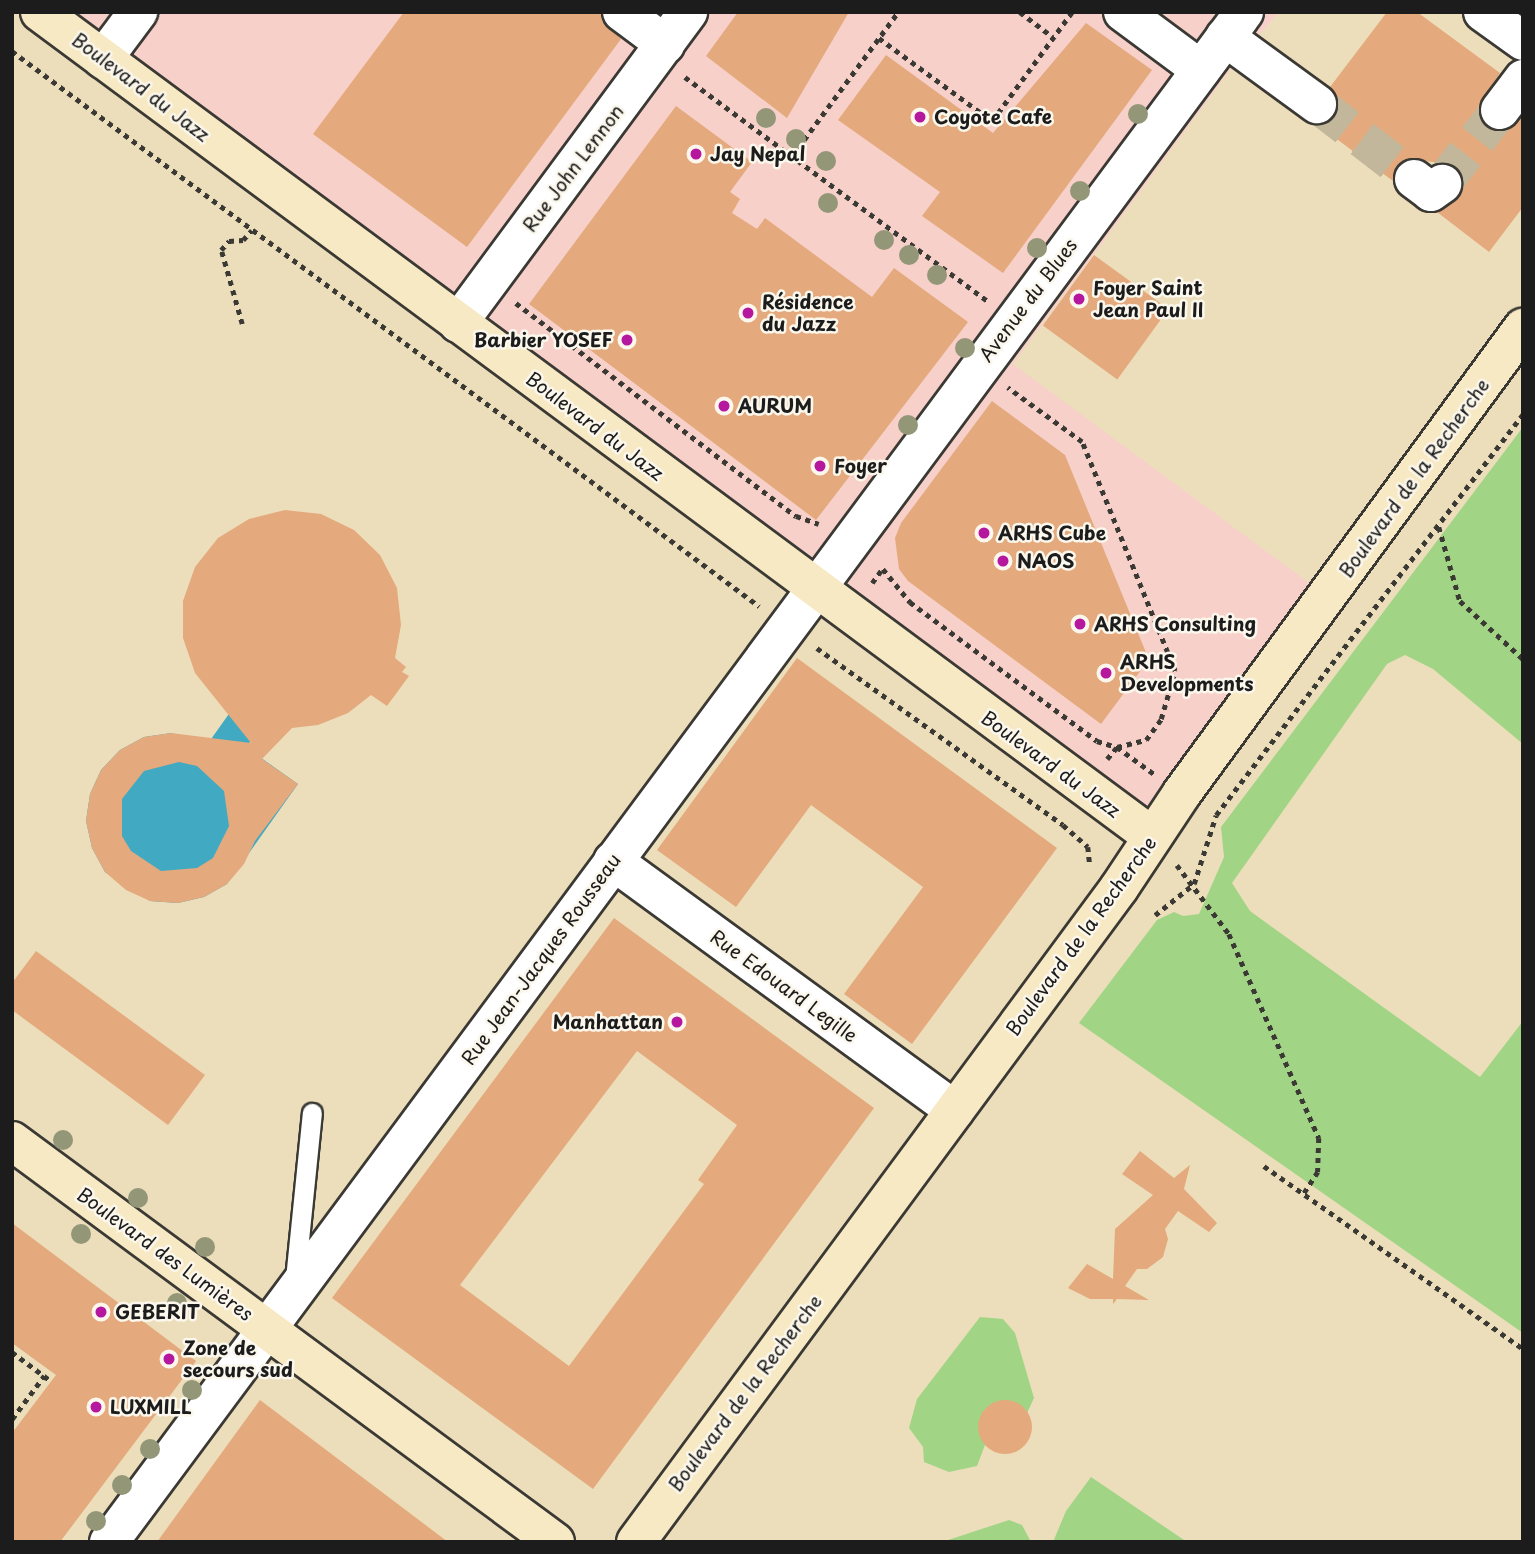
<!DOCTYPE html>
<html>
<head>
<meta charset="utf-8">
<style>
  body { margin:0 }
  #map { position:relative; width:1535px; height:1554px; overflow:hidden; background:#ecdebb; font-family:"Playpen Sans",sans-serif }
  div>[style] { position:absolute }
  .built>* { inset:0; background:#f7d0ca }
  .green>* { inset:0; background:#a1d585 }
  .water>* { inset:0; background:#41a9c1 }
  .building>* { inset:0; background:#e4a97c; transform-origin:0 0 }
  .round { border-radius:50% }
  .street-tunnel>* { height:38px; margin-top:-19px; transform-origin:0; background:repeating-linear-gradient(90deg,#c2b79b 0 38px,transparent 0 57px) }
  .path>* { height:4.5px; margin-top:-2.25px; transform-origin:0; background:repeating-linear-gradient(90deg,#3b3934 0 5px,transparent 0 10px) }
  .roads { filter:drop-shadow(2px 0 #3b3934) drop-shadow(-2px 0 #3b3934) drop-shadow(0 2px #3b3934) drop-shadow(0 -2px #3b3934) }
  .lane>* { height:19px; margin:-9.5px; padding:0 9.5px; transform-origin:9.5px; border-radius:9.5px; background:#fff }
  .street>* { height:38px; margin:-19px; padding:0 19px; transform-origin:19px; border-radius:19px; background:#fff }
  .secondary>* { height:38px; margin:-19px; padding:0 19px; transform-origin:19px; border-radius:19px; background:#f7e9c3 }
  .trees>* { width:20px; height:20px; margin:-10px; border-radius:50%; background:#939778 }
  .dots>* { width:19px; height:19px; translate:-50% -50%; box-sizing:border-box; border:4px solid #fbf7ec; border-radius:50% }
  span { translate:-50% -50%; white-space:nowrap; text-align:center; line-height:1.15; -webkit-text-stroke:5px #fbf7ec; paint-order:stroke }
  .street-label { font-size:19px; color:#1c1c1c }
  .poi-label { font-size:19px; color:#1c1c1c; font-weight:700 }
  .left { translate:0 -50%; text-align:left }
  .right { translate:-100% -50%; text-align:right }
  .frame { position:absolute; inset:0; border:14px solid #1c1c1c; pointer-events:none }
</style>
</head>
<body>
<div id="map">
  <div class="built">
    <i style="clip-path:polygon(40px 12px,1280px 12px,1244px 51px,1013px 364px,1328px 597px,1153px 837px)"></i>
  </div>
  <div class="green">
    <i style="clip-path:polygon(1523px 427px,1523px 744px,1433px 669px,1405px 655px,1387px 664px,1232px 883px,1250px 911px,1480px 1077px,1523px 1021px,1523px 1333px,1079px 1023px,1157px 920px,1174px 912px,1183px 916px,1199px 914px,1224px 857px,1221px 827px)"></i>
    <i style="clip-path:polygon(980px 1317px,1003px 1319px,1015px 1333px,1034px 1398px,1027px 1413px,1005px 1400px,989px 1406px,979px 1420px,985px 1445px,977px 1466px,949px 1472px,924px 1462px,923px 1447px,909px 1428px,917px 1399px)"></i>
    <i style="clip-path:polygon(1091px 1477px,1187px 1542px,1053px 1542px,1066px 1511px)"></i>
    <i style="clip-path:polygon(1009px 1520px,1022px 1525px,1031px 1542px,942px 1542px)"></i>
  </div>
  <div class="water">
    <i style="clip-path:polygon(231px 711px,257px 727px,247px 748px,298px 784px,227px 884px,204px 897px,178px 903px,150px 901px,105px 872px,92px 848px,86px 821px,90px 794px,101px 770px,120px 750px,144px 737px,171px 733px,209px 742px)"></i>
  </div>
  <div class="building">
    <i style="clip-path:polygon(404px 12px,601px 12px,602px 21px,621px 39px,467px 247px,313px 134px)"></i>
    <i style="clip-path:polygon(738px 12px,849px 12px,787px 118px,706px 56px)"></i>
    <i style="clip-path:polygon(1387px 12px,1417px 12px,1500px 73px,1478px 107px,1486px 127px,1508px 130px,1523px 116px,1523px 207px,1489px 252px,1437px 212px,1462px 192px,1460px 172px,1451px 164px,1406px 159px,1396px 166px,1393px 181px,1318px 125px,1335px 116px,1339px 106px,1330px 87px)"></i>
    <i style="clip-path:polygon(1086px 23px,1152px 70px,1003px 273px,922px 216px,940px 192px,838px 120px,886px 55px,993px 133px)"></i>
    <i style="clip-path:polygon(676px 106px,752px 162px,730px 192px,740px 199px,732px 213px,757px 229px,765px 218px,872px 297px,894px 268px,968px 322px,816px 520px,529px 304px)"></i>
    <i style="left:1094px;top:255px;width:92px;height:87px;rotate:36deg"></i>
    <i style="clip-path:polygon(992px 401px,1065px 455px,1147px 655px,1147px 662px,1101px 724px,908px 581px,899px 569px,895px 538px,901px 523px)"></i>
    <i style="clip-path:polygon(evenodd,285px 510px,321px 514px,354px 530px,380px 555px,397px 588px,401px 625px,395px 658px,406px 667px,402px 672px,409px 676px,387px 706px,371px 695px,348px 713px,318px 725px,292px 728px,262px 759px,298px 784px,255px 841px,244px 864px,227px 884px,204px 897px,178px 903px,150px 901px,126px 890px,105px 872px,92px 848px,86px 821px,90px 794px,101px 770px,120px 750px,144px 737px,171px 733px,251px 743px,195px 673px,183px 638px,183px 601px,195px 567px,218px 538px,249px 519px,285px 510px,179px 762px,197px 766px,224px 791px,229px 826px,213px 858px,197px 868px,161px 871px,131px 851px,122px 836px,122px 799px,144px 771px,179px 762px)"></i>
    <i style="clip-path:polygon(797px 658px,1057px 848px,912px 1044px,844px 994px,923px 887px,811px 805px,736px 907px,657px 850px)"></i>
    <i style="clip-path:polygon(evenodd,614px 918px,874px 1108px,593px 1489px,332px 1298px,614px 918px,637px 1051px,737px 1125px,698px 1180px,704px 1184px,569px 1366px,460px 1285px,637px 1051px)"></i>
    <i style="clip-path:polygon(36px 951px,205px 1075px,168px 1125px,12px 1010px,12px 983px)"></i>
    <i style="clip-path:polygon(1140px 1151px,1174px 1178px,1190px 1165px,1184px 1189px,1217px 1223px,1209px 1232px,1178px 1211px,1165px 1229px,1168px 1239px,1163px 1257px,1147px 1269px,1137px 1269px,1125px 1286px,1149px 1300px,1117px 1299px,1113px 1304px,1113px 1299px,1090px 1299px,1068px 1288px,1087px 1264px,1113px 1279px,1115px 1229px,1153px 1195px,1122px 1174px)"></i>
    <i style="clip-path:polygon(12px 1223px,196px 1361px,60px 1542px,12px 1542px,12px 1433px,56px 1375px,12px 1343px)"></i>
    <i style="clip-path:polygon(260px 1400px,448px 1542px,157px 1542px)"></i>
    <i class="round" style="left:978px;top:1400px;width:54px;height:54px"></i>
  </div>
  <div class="street-tunnel">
    <i style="left:1317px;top:104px;width:123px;rotate:37.7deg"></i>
    <i style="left:1442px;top:184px;width:94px;rotate:-51.9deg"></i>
  </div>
  <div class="path">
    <i style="left:1020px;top:12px;width:41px;rotate:37.1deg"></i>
    <i style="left:879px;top:38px;width:140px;rotate:36.3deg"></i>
    <i style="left:992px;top:121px;width:135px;rotate:-53.7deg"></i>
    <i style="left:12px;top:51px;width:931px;rotate:36.61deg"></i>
    <i style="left:685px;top:77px;width:377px;rotate:36.5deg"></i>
    <i style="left:792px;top:156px;width:179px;rotate:-53.6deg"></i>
    <i style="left:516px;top:303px;width:352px;rotate:37.3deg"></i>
    <i style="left:796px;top:516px;width:24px;rotate:19deg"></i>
    <i style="left:242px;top:324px;width:77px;rotate:-105.8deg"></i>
    <i style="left:221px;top:250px;width:12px;rotate:-48deg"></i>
    <i style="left:229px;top:241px;width:14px;rotate:-4deg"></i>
    <i style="left:243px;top:240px;width:13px;rotate:-48deg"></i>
    <i style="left:1439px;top:527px;width:77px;rotate:74.2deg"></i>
    <i style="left:1460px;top:601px;width:86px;rotate:42.6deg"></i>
    <i style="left:883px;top:569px;width:43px;rotate:50.7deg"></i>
    <i style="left:910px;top:602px;width:233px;rotate:36.6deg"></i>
    <i style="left:1097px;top:741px;width:21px;rotate:17deg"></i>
    <i style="left:1117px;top:747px;width:30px;rotate:-14deg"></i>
    <i style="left:1146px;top:740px;width:26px;rotate:-54deg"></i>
    <i style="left:1161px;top:719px;width:50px;rotate:-73.7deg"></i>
    <i style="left:1175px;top:671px;width:247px;rotate:-112.1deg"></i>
    <i style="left:1082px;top:442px;width:92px;rotate:-143.9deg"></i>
    <i style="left:872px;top:583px;width:19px;rotate:-54deg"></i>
    <i style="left:817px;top:648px;width:303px;rotate:35.7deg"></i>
    <i style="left:1063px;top:825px;width:33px;rotate:41deg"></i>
    <i style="left:1088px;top:847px;width:19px;rotate:84deg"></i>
    <i style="left:1107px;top:759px;width:16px;rotate:-50deg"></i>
    <i style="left:1117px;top:747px;width:46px;rotate:36.1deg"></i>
    <i style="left:1177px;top:865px;width:86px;rotate:53deg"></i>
    <i style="left:1229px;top:934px;width:223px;rotate:66.2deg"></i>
    <i style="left:1319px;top:1138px;width:34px;rotate:92deg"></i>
    <i style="left:1318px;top:1172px;width:27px;rotate:123deg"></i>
    <i style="left:1155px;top:915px;width:50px;rotate:-38.5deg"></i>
    <i style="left:1194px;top:884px;width:72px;rotate:-72.3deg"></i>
    <i style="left:1216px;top:815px;width:505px;rotate:-52.56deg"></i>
    <i style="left:1264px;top:1166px;width:317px;rotate:35.2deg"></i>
    <i style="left:12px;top:1352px;width:49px;rotate:36.6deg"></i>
    <i style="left:12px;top:1419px;width:54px;rotate:-53.3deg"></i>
  </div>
  <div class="roads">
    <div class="lane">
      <i style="left:295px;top:1279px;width:167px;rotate:-84.2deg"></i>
    </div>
    <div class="street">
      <i style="left:622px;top:12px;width:54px;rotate:36.7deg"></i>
      <i style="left:1123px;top:12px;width:97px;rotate:36.6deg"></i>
      <i style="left:1483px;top:12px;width:49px;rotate:35.9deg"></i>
      <i style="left:1225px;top:37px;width:114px;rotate:36.1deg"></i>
      <i style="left:103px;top:59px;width:59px;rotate:-53.3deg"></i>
      <i style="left:1500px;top:110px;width:39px;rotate:-53deg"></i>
      <i style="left:1414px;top:179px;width:21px;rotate:37deg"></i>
      <i style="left:1431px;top:192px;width:14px;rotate:-36deg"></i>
      <i style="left:458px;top:323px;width:387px;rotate:-53.5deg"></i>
      <i style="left:613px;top:861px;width:423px;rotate:36.1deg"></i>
      <i style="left:109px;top:1542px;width:1905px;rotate:-53.43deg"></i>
    </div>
    <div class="secondary">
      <i style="left:40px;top:12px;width:1385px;rotate:36.55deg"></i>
      <i style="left:12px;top:1141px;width:675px;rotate:36.45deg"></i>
      <i style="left:636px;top:1542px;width:813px;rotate:-53.55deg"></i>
      <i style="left:1119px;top:888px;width:114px;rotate:-56.4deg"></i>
      <i style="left:1182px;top:793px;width:577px;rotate:-53.75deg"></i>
    </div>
  </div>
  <div class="trees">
    <i style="left:1138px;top:114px"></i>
    <i style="left:766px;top:118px"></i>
    <i style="left:796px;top:139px"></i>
    <i style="left:826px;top:161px"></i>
    <i style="left:1080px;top:191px"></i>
    <i style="left:828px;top:203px"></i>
    <i style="left:884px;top:240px"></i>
    <i style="left:1037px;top:248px"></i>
    <i style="left:909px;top:255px"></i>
    <i style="left:937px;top:275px"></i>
    <i style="left:965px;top:348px"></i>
    <i style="left:908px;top:425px"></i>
    <i style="left:63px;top:1140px"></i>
    <i style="left:138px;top:1198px"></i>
    <i style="left:81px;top:1234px"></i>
    <i style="left:205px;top:1247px"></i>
    <i style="left:177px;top:1303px"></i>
    <i style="left:192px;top:1390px"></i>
    <i style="left:150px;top:1449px"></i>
    <i style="left:122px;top:1485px"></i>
    <i style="left:96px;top:1521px"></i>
  </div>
  <div class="dots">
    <i style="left:920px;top:117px;background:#b5179e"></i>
    <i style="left:696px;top:154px;background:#b5179e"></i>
    <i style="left:1079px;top:299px;background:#b5179e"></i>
    <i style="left:748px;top:313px;background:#b5179e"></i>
    <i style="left:627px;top:340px;background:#b5179e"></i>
    <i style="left:724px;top:406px;background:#b5179e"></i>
    <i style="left:820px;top:466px;background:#b5179e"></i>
    <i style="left:984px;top:533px;background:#b5179e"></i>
    <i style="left:1003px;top:561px;background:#b5179e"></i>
    <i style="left:1080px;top:624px;background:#b5179e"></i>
    <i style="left:1106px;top:673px;background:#b5179e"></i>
    <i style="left:677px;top:1022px;background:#b5179e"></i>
    <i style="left:101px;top:1312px;background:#b5179e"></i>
    <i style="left:169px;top:1359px;background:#b5179e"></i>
    <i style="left:96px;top:1407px;background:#b5179e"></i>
  </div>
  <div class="street-label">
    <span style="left:141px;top:87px;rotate:37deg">Boulevard du Jazz</span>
    <span style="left:573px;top:168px;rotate:-53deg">Rue John Lennon</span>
    <span style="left:1028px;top:300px;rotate:-53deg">Avenue du Blues</span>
    <span style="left:595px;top:426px;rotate:37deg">Boulevard du Jazz</span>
    <span style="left:1414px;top:478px;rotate:-54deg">Boulevard de la Recherche</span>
    <span style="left:1051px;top:764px;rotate:36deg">Boulevard du Jazz</span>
    <span style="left:1081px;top:936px;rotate:-54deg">Boulevard de la Recherche</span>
    <span style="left:541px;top:959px;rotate:-54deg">Rue Jean-Jacques Rousseau</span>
    <span style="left:784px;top:986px;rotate:36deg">Rue Edouard Legille</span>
    <span style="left:165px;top:1254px;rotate:36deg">Boulevard des Lumières</span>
    <span style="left:745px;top:1393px;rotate:-53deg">Boulevard de la Recherche</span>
  </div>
  <div class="poi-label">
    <span class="left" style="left:934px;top:117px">Coyote Cafe</span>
    <span class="left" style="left:710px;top:154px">Jay Nepal</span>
    <span class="left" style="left:1093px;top:299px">Foyer Saint<br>Jean Paul II</span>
    <span class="left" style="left:762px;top:313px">Résidence<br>du Jazz</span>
    <span class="right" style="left:613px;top:340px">Barbier YOSEF</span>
    <span class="left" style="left:738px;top:406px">AURUM</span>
    <span class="left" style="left:834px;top:466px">Foyer</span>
    <span class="left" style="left:998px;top:533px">ARHS Cube</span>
    <span class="left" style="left:1017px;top:561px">NAOS</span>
    <span class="left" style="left:1094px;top:624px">ARHS Consulting</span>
    <span class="left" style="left:1120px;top:673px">ARHS<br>Developments</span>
    <span class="right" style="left:663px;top:1022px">Manhattan</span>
    <span class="left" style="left:115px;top:1312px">GEBERIT</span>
    <span class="left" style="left:183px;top:1359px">Zone de<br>secours sud</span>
    <span class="left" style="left:110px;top:1407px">LUXMILL</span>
  </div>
  <div class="frame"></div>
</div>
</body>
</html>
